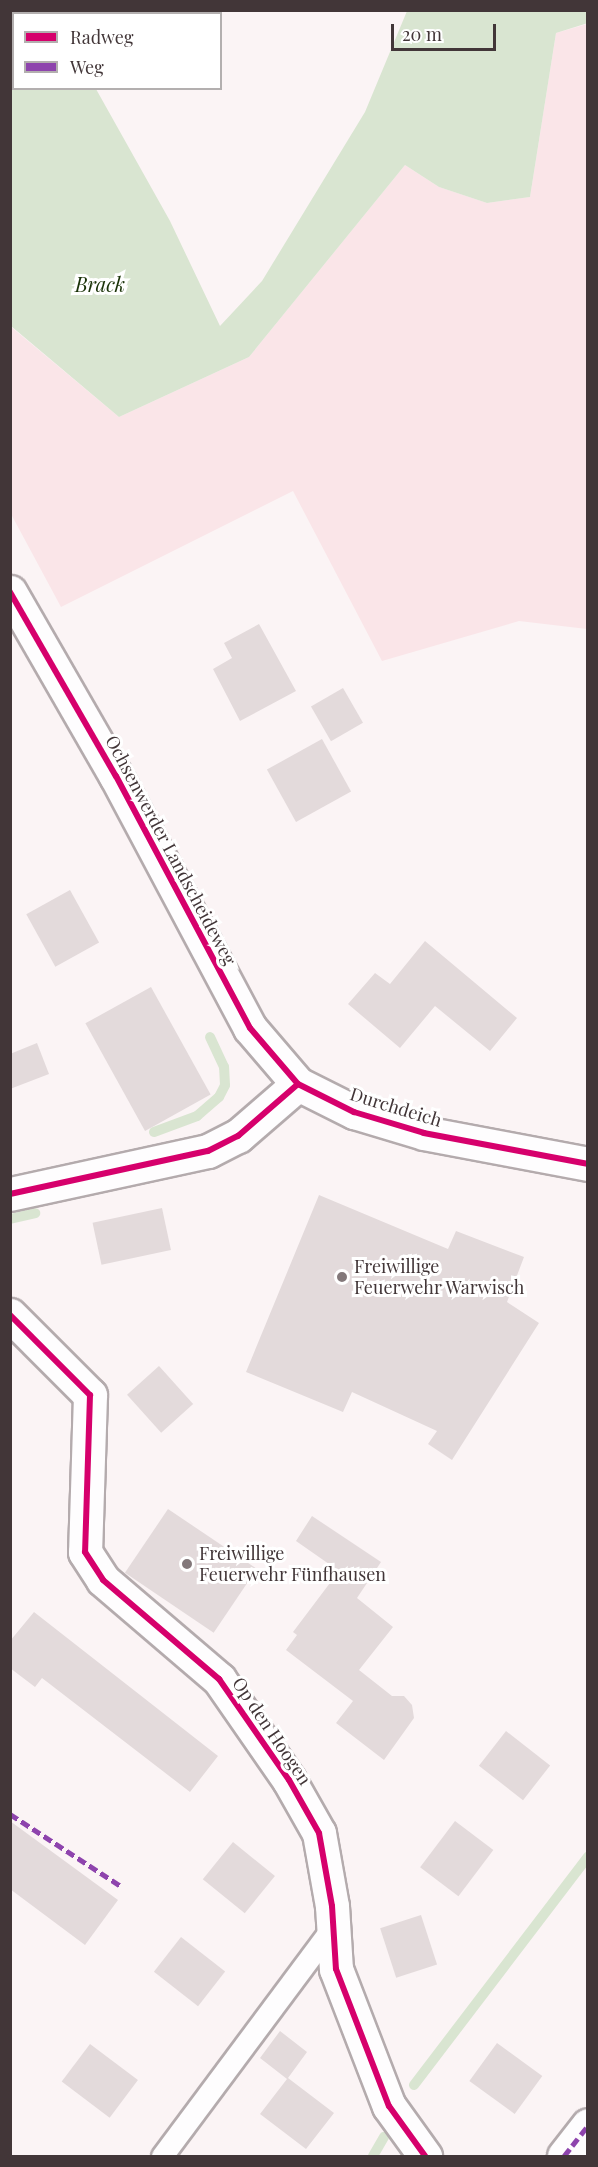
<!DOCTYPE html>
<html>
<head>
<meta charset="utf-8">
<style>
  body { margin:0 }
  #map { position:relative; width:598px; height:2167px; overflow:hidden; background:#fbf4f5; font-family:"Playfair Display",serif }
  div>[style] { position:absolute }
  .green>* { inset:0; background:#fae5e8 }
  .water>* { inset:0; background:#d9e5d1 }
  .stream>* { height:10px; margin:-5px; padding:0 5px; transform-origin:5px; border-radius:5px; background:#d9e5d1 }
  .building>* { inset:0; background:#e3dadb; transform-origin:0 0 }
  .roads { filter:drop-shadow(2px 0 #b4abad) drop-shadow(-2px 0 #b4abad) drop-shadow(0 2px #b4abad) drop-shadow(0 -2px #b4abad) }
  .lane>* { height:21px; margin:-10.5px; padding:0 10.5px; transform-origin:10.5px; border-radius:10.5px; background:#fefdfe }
  .street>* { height:33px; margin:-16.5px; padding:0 16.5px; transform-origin:16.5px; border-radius:16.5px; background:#fefdfe }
  .secondary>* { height:33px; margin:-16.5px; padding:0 16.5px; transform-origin:16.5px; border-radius:16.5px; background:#fefdfe }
  .quiet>* { height:4.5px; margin-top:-2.25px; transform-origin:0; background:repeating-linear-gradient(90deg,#8e44ad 0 9px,transparent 0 13.5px) }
  .cycleway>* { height:6px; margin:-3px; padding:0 3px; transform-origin:3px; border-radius:3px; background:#d6006c }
  .dots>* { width:16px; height:16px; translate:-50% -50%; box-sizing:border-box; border:3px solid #fff; border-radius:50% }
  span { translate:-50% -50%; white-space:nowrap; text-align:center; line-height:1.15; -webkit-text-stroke:6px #fff; paint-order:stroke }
  .street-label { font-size:18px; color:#423638 }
  .poi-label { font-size:18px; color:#423638 }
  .left { translate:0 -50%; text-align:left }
  .water-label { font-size:20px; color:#193207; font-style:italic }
  .frame { position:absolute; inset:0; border:12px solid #423638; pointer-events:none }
  .legend { position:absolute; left:12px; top:12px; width:210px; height:78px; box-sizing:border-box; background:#fff; border:2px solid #b3afaf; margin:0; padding:8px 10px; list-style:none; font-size:18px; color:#423638 }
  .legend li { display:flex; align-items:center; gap:12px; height:30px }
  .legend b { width:30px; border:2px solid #b3afaf }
  .scale { position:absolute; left:391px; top:24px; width:105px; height:27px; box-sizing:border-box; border:3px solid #423638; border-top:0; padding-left:8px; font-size:18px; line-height:21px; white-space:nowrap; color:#423638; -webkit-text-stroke:4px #fff; paint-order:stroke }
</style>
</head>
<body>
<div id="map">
  <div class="green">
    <i style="clip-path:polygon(587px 24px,587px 629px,519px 621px,382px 661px,293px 491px,61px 607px,11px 514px,10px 326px,119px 417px,249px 357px,405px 165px,439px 187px,487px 203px,530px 197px,556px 33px)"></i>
  </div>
  <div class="water">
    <i style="clip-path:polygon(11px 10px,45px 13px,14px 14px,14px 88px,96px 89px,170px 221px,220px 326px,262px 281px,365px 112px,407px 11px,587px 11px,588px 23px,556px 33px,530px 197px,487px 203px,439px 187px,405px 165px,249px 357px,119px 417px,11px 326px)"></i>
  </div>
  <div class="stream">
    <i style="left:154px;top:1132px;width:46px;rotate:-20.4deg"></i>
    <i style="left:197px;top:1116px;width:29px;rotate:-41deg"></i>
    <i style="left:219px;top:1097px;width:13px;rotate:-63deg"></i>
    <i style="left:225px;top:1085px;width:18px;rotate:-93deg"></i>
    <i style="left:224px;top:1067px;width:33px;rotate:-115deg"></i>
    <i style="left:10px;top:1219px;width:26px;rotate:-13deg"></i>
    <i style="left:414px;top:2085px;width:287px;rotate:-52.7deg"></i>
    <i style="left:373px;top:2156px;width:22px;rotate:-60deg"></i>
  </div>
  <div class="building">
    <i style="clip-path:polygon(259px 624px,296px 691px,240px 721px,213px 669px,232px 658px,224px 643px)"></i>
    <i style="left:343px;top:688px;width:40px;height:37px;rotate:60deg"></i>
    <i style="left:322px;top:739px;width:60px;height:63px;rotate:61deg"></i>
    <i style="left:70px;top:890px;width:60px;height:50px;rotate:61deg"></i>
    <i style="clip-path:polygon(425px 941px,517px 1018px,490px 1051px,435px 1006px,400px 1048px,348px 1004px,375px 973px,390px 984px)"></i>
    <i style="left:151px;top:987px;width:123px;height:75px;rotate:61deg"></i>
    <i style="clip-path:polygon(37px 1043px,49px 1074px,10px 1089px,10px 1054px)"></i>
    <i style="clip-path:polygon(319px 1195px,448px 1249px,456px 1231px,524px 1257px,507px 1302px,539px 1323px,452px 1460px,428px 1444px,437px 1431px,352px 1392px,343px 1412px,246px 1372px)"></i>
    <i style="left:162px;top:1208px;width:43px;height:71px;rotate:78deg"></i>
    <i style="left:159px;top:1366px;width:51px;height:43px;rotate:48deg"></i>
    <i style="left:168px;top:1509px;width:107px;height:77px;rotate:34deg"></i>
    <i style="clip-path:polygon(312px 1516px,381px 1562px,357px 1598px,393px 1627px,359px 1670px,392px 1696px,404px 1696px,412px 1705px,414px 1718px,384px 1760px,336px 1723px,353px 1701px,286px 1650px,297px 1635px,293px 1632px,339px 1571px,296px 1541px)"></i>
    <i style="clip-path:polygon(34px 1612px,218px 1756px,190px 1792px,42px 1678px,35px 1687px,10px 1668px,10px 1641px)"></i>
    <i style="left:506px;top:1731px;width:56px;height:44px;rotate:38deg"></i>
    <i style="clip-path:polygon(10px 1821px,118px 1900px,85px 1945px,10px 1889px)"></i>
    <i style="left:455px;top:1821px;width:48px;height:58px;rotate:37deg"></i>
    <i style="left:233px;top:1842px;width:54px;height:48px;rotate:39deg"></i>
    <i style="left:421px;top:1915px;width:52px;height:43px;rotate:72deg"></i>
    <i style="left:181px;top:1937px;width:56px;height:44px;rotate:38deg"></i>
    <i style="clip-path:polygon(280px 2031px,307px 2052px,288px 2078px,334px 2113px,306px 2149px,260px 2114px,287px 2079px,260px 2058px)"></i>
    <i style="left:497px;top:2043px;width:56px;height:47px;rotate:36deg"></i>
    <i style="left:90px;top:2044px;width:60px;height:47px;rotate:37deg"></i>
  </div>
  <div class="roads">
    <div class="lane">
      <i style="left:162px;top:2156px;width:286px;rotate:-53.3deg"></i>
    </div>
    <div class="street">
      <i style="left:10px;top:1315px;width:113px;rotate:45deg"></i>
      <i style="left:90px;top:1395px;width:157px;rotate:91.8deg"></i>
      <i style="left:85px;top:1552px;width:33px;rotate:57deg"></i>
      <i style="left:103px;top:1580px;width:153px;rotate:40.5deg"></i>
      <i style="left:219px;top:1679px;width:123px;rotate:55.3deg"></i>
      <i style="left:289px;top:1780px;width:61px;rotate:60.5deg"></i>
      <i style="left:319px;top:1833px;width:74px;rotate:79.9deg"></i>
      <i style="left:332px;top:1906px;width:63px;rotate:86.4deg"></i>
      <i style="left:336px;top:1969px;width:147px;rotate:68.9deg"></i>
      <i style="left:389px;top:2106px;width:62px;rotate:54.2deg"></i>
      <i style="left:564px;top:2156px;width:39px;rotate:-52deg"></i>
    </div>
    <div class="secondary">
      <i style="left:10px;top:592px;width:212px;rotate:60.1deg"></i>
      <i style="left:116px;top:776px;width:285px;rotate:62deg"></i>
      <i style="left:250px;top:1028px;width:74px;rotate:49.4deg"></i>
      <i style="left:298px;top:1084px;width:63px;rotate:26.6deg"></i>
      <i style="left:354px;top:1112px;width:73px;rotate:16.7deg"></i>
      <i style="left:424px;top:1133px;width:167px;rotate:10.7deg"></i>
      <i style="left:10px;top:1194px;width:203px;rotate:-12.3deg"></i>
      <i style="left:208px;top:1151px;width:34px;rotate:-27deg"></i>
      <i style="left:238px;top:1136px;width:79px;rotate:-40.9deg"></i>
    </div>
  </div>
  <div class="quiet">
    <i style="left:10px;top:1814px;width:132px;rotate:33deg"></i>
    <i style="left:564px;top:2156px;width:39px;rotate:-52deg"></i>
  </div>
  <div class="cycleway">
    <i style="left:10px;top:592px;width:212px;rotate:60.1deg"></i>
    <i style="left:116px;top:776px;width:285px;rotate:62deg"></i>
    <i style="left:250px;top:1028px;width:74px;rotate:49.4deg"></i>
    <i style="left:298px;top:1084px;width:63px;rotate:26.6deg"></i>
    <i style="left:354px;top:1112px;width:73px;rotate:16.7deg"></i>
    <i style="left:424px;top:1133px;width:167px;rotate:10.7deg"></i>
    <i style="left:10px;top:1194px;width:203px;rotate:-12.3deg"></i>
    <i style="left:208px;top:1151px;width:34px;rotate:-27deg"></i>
    <i style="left:238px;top:1136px;width:79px;rotate:-40.9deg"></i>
    <i style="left:10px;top:1315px;width:113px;rotate:45deg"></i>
    <i style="left:90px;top:1395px;width:157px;rotate:91.8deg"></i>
    <i style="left:85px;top:1552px;width:33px;rotate:57deg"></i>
    <i style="left:103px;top:1580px;width:153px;rotate:40.5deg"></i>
    <i style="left:219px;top:1679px;width:123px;rotate:55.3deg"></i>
    <i style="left:289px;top:1780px;width:61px;rotate:60.5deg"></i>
    <i style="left:319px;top:1833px;width:74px;rotate:79.9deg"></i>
    <i style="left:332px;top:1906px;width:63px;rotate:86.4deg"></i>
    <i style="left:336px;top:1969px;width:147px;rotate:68.9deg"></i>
    <i style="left:389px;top:2106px;width:62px;rotate:54.2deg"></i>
  </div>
  <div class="dots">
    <i style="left:342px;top:1277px;background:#83787a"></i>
    <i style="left:187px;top:1564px;background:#83787a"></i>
  </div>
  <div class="street-label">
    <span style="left:171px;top:850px;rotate:62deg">Ochsenwerder Landscheideweg</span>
    <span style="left:396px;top:1107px;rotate:17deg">Durchdeich</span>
    <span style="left:272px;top:1731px;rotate:56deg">Op den Hoogen</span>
  </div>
  <div class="poi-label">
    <span class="left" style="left:354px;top:1277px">Freiwillige<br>Feuerwehr Warwisch</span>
    <span class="left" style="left:199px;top:1564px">Freiwillige<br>Feuerwehr Fünfhausen</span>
  </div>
  <div class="water-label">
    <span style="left:100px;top:283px">Brack</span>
  </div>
  <div class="frame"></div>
  <ul class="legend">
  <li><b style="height:8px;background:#d6006c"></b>Radweg</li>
  <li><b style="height:8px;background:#8e44ad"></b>Weg</li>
  </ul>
  <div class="scale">20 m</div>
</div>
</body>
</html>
